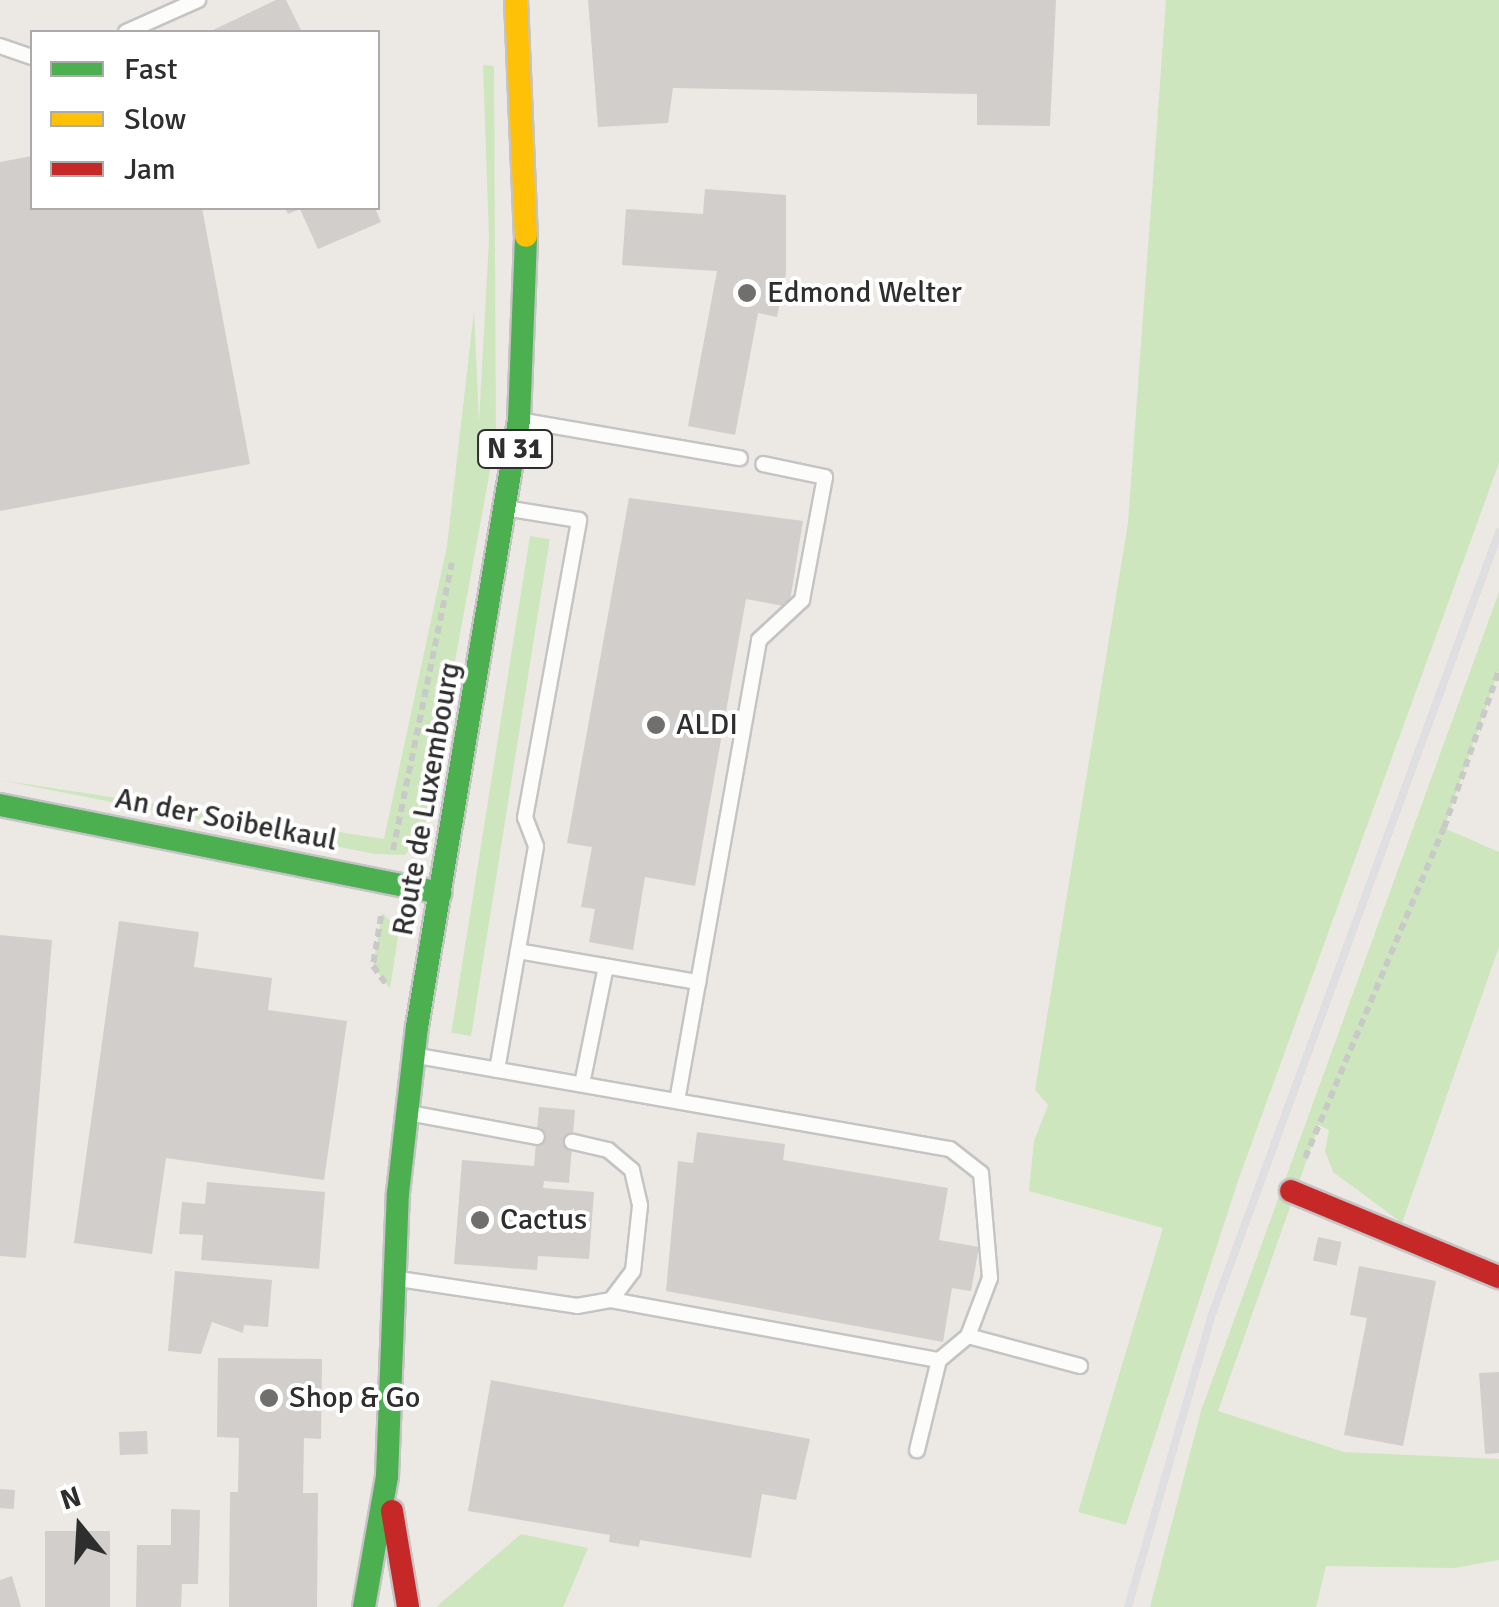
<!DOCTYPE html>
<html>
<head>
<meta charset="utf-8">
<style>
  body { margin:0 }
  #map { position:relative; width:1499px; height:1607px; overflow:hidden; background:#ece8e4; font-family:Signika,sans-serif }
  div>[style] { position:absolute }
  .green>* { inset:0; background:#cee6be; transform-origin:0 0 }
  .building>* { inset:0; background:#d1cecb; transform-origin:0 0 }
  .path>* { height:6px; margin-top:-3px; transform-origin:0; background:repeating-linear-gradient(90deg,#c9c9c8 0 8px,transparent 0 13px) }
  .roads { filter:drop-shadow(2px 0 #c5c4c5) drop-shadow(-2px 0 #c5c4c5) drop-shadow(0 2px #c5c4c5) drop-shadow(0 -2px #c5c4c5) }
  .lane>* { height:14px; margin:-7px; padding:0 7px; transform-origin:7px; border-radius:7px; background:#fcfcfb }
  .fast>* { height:22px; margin:-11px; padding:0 11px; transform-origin:11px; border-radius:11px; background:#4caf50 }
  .slow>* { height:22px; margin:-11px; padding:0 11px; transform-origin:11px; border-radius:11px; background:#ffc107 }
  .jam>* { height:22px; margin:-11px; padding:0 11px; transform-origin:11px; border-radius:11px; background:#c62828 }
  .rail>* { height:8px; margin:-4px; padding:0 4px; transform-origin:4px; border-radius:4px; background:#dfdfe1 }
  .dots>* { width:28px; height:28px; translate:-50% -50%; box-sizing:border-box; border:5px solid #fff; border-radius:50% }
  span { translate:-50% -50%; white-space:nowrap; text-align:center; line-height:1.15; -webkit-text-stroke:8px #fff; paint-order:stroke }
  .shield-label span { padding:2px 8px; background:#fff; border:2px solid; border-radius:8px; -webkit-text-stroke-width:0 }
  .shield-label { font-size:28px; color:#2e2e2e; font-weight:700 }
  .poi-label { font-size:30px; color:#2e2e2e }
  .left { translate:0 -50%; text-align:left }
  .street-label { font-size:30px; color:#2e2e2e }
  .legend { position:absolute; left:30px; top:30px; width:350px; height:180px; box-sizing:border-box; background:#fff; border:2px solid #ababab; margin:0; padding:12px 18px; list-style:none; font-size:30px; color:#2e2e2e }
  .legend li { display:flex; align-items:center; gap:20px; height:50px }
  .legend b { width:50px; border:2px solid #ababab }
  .north { position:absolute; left:30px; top:1477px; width:100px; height:100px; -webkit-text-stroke:8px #fff; paint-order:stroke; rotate:342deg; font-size:28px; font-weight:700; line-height:40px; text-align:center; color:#2e2e2e }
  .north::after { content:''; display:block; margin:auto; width:35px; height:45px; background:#2e2e2e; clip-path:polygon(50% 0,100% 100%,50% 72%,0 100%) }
</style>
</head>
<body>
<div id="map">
  <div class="green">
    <i style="clip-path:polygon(1166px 0,1499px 0,1499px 463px,1239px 1178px,1126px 1525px,1078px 1512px,1163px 1228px,1029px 1191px,1034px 1141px,1048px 1105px,1035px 1090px,1128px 523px)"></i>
    <i style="clip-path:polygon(483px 65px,494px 66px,496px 438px,424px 830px,405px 855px,375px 854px,0 780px,384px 839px,447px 546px,474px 311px,479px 422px,489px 239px)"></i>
    <i style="left:530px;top:536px;width:20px;height:503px;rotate:9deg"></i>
    <i style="clip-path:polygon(1499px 592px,1499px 670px,1444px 828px,1499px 852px,1499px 947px,1402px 1223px,1333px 1172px,1325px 1151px,1329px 1130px,1319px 1125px,1218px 1411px,1344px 1452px,1499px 1459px,1499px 1560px,1454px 1568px,1326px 1566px,1316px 1607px,1150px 1607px,1201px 1411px)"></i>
    <i style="clip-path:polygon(382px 913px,399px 930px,390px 989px,373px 966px)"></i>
    <i style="clip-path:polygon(521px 1534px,588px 1548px,563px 1607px,436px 1607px)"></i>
  </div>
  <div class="building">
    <i style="clip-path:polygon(276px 0,286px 0,302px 32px,209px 32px)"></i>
    <i style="clip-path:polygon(588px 0,1056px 0,1050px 126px,977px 125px,977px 94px,673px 88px,668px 123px,598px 127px)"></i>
    <i style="clip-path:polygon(32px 156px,32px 208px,202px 208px,250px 464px,0 511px,0 162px)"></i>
    <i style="clip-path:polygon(705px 189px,786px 195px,786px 274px,777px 317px,758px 313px,735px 435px,688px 426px,717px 271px,622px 265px,626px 209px,703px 214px)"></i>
    <i style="clip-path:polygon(285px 208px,375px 208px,381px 222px,318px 249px,300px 209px,288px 214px)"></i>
    <i style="clip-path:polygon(629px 498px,803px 521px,789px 607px,746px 599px,695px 886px,645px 877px,633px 950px,589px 942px,595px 909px,581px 907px,592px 847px,567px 843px)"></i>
    <i style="clip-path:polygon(119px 921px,199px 932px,194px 967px,272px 978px,268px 1010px,347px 1021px,324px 1180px,166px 1158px,152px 1254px,74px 1243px)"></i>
    <i style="clip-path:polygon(0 935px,52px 940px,26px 1258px,0 1256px)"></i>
    <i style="clip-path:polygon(539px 1107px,575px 1110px,569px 1183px,544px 1181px,543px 1188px,594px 1192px,589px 1259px,538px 1256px,537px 1270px,454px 1264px,462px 1160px,534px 1166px)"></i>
    <i style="clip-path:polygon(697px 1132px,785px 1144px,783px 1160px,948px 1188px,939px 1240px,979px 1247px,971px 1291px,952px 1288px,943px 1342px,666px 1291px,678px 1161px,693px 1163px)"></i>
    <i style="clip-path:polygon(207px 1182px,325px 1192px,319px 1269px,201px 1260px,203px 1235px,179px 1234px,182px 1202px,205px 1204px)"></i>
    <i style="left:1318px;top:1237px;width:24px;height:24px;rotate:12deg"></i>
    <i style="clip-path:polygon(1359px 1266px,1436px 1281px,1403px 1446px,1344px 1435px,1367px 1318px,1350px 1315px)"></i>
    <i style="clip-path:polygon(175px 1271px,272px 1280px,268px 1327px,244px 1325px,243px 1333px,212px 1322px,201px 1354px,168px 1351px)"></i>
    <i style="clip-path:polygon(218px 1358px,322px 1359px,321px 1439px,304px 1438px,303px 1493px,318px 1493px,317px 1607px,229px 1607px,230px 1492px,238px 1492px,239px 1438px,217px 1437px)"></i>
    <i style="clip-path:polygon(1499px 1372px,1499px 1453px,1485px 1454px,1479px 1373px)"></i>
    <i style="clip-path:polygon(491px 1380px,810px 1439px,796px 1500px,762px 1494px,751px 1558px,640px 1540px,639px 1547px,609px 1542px,610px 1535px,468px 1511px)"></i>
    <i style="left:147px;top:1431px;width:23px;height:28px;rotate:88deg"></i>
    <i style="left:0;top:1489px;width:15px;height:19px;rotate:4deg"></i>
    <i style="clip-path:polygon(171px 1509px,200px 1510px,198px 1584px,182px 1584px,181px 1607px,136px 1607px,137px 1545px,171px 1545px)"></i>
    <i style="left:45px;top:1531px;width:65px;height:76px"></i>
    <i style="clip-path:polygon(12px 1576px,21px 1607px,0 1607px,0 1580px)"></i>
  </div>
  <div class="path">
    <i style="left:393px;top:850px;width:293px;rotate:-78.4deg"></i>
    <i style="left:381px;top:916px;width:51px;rotate:99.1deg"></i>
    <i style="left:373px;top:966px;width:22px;rotate:54deg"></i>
    <i style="left:1305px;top:1158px;width:358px;rotate:-67.2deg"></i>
    <i style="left:1444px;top:828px;width:167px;rotate:-70.8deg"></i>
  </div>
  <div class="roads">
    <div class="lane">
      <i style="left:126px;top:32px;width:79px;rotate:-24deg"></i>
      <i style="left:0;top:46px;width:34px;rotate:19deg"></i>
      <i style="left:525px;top:421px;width:218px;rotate:9.8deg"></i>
      <i style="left:518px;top:951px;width:183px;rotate:9.8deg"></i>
      <i style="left:418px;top:1056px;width:540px;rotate:9.92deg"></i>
      <i style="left:950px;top:1149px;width:39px;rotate:38deg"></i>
      <i style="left:981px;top:1173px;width:105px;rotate:85.1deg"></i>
      <i style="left:990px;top:1278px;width:62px;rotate:110.8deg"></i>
      <i style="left:968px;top:1336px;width:38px;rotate:140deg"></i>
      <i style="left:497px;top:1070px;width:227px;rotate:-80.1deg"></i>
      <i style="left:536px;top:846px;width:30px;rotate:-111deg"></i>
      <i style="left:525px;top:818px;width:303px;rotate:-79.7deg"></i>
      <i style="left:579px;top:520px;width:69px;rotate:-170.8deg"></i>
      <i style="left:582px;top:1084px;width:120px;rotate:-78.5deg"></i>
      <i style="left:677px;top:1101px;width:468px;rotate:-79.9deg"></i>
      <i style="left:759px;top:640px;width:59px;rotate:-42.9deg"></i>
      <i style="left:802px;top:600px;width:125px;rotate:-79.4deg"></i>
      <i style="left:825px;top:477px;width:63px;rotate:-168.2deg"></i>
      <i style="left:409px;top:1113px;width:130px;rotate:10.6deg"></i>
      <i style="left:399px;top:1279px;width:180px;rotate:8.6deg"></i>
      <i style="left:577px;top:1306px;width:35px;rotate:-10deg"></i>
      <i style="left:611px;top:1300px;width:36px;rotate:-53deg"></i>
      <i style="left:633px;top:1271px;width:66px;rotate:-83.9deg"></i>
      <i style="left:640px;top:1205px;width:36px;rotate:-103deg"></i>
      <i style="left:632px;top:1170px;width:31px;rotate:-140deg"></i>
      <i style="left:608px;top:1150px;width:37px;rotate:-167deg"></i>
      <i style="left:611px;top:1300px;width:333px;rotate:10.4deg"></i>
      <i style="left:939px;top:1360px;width:93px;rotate:103.7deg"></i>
      <i style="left:968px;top:1336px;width:116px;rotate:15deg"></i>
    </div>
    <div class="fast">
      <i style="left:0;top:805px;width:449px;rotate:11.3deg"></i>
      <i style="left:364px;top:1607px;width:133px;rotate:-80deg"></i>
      <i style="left:387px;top:1476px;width:283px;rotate:-87.8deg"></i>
      <i style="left:398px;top:1193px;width:167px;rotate:-83.5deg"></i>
      <i style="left:417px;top:1027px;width:616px;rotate:-80.46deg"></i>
      <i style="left:519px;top:420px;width:184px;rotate:-87.8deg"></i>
    </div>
    <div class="slow">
      <i style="left:516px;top:0;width:236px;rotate:87.6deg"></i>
    </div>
    <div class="jam">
      <i style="left:1291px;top:1191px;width:225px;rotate:22.5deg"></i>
      <i style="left:392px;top:1511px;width:97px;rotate:80.5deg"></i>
    </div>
  </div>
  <div class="rail">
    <i style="left:1128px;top:1607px;width:302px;rotate:-74deg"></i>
    <i style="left:1211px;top:1317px;width:836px;rotate:-69.85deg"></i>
  </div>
  <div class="dots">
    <i style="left:747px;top:293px;background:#706f6e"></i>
    <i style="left:656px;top:725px;background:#706f6e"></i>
    <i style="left:480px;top:1220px;background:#706f6e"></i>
    <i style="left:269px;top:1398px;background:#706f6e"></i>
  </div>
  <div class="shield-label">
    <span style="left:515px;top:449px">N 31</span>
  </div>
  <div class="poi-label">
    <span class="left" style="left:767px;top:293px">Edmond Welter</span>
    <span class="left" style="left:676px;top:725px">ALDI</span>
    <span class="left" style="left:500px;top:1220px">Cactus</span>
    <span class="left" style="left:289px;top:1398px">Shop &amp; Go</span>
  </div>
  <div class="street-label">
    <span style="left:427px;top:799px;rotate:-80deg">Route de Luxembourg</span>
    <span style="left:226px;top:820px;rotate:11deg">An der Soibelkaul</span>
  </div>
  <ul class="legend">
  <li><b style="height:12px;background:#4caf50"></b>Fast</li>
  <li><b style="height:12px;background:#ffc107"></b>Slow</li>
  <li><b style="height:12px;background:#c62828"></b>Jam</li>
  </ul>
  <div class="north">N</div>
</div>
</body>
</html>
